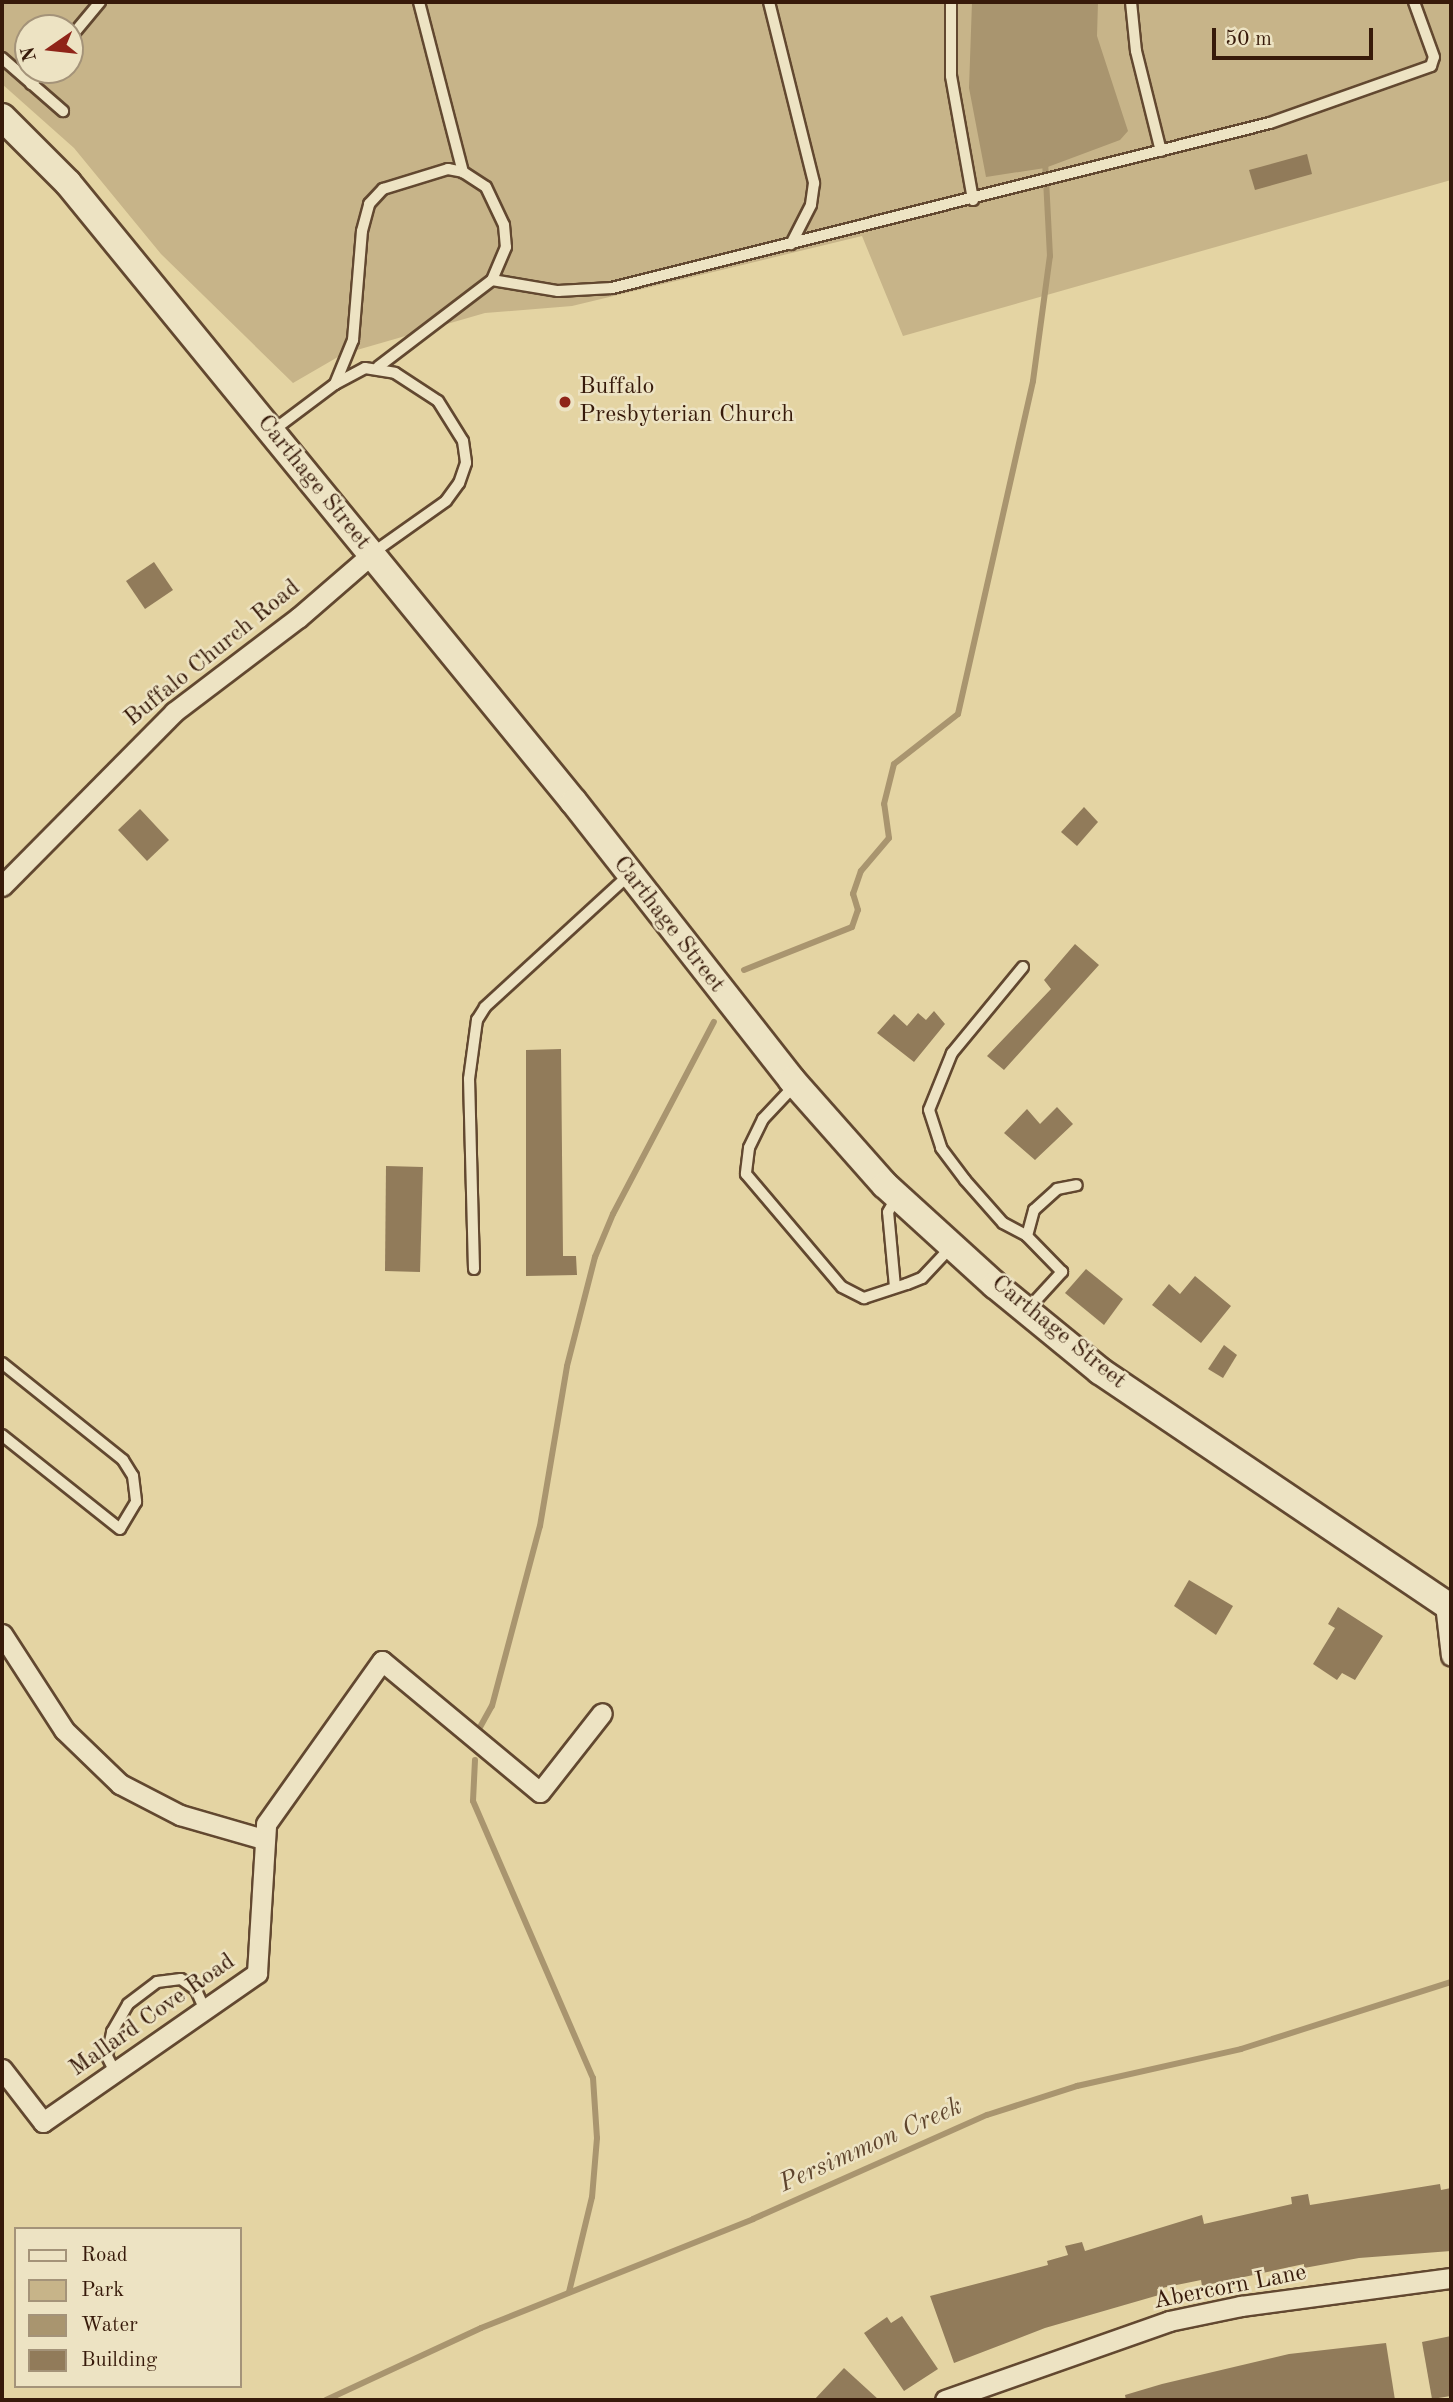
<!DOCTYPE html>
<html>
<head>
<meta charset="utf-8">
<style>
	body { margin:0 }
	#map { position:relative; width:1453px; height:2402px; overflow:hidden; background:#e4d4a3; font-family:"Old Standard TT",serif }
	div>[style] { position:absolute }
	.green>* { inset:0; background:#c7b489 }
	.water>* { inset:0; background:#a9956f }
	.stream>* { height:6px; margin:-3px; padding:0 3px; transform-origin:3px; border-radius:3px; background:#a9956f }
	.building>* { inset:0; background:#917b5a }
	.roads { filter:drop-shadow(2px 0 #624830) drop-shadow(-2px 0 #624830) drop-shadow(0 2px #624830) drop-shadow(0 -2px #624830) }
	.lane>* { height:10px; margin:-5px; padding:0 5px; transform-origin:5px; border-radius:5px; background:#ede3c3 }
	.street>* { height:19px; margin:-9.5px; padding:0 9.5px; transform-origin:9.5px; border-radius:9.5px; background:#ede3c3 }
	.secondary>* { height:26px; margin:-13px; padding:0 13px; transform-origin:13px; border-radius:13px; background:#ede3c3 }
	.dots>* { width:19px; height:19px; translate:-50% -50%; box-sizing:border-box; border:4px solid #ede3c3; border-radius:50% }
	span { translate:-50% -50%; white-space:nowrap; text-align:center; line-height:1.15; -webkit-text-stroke:5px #ede3c3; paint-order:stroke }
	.poi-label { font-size:24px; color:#371a0a }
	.left { translate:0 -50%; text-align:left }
	.street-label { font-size:24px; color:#371a0a }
	.water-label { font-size:26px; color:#5f452d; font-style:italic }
	.frame { position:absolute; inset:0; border:4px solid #371a0a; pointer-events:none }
	.legend { position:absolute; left:14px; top:2227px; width:228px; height:161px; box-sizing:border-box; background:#ede3c3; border:2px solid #a49379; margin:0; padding:9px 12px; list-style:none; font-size:21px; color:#371a0a }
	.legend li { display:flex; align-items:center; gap:14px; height:35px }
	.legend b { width:35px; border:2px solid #a49379 }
	.north { position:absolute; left:14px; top:14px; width:70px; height:70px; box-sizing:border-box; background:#ede3c3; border:2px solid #a49379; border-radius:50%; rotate:256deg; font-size:19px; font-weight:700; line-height:28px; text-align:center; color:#371a0a }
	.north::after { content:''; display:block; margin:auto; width:24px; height:32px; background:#8f2418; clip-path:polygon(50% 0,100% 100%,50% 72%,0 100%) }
	.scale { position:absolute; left:1212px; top:28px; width:161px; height:32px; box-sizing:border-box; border:4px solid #371a0a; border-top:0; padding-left:9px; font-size:21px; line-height:24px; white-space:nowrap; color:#371a0a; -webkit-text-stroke:5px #ede3c3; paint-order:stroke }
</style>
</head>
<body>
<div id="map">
	<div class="green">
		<div style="clip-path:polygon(evenodd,2px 2px,1451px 2px,1451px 180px,903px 336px,862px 236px,572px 306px,485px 313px,343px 354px,293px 383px,161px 254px,74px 148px,2px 84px,2px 2px,28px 28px,70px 28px,70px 70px,28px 70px,28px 28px)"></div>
	</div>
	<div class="water">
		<div style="clip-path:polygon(972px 2px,1098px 2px,1097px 36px,1128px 131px,1120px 140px,1045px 168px,986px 177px,969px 88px)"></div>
	</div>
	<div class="stream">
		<div style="left:744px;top:970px;width:116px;rotate:-21.7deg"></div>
		<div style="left:852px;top:927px;width:18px;rotate:-71deg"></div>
		<div style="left:858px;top:910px;width:17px;rotate:-107deg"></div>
		<div style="left:853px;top:894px;width:24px;rotate:-71deg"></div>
		<div style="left:861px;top:871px;width:43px;rotate:-49.7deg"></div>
		<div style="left:889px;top:838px;width:34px;rotate:-98deg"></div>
		<div style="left:884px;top:804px;width:41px;rotate:-76deg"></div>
		<div style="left:894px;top:764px;width:81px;rotate:-38deg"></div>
		<div style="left:958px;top:714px;width:341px;rotate:-77.3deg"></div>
		<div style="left:1033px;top:381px;width:126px;rotate:-82.3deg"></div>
		<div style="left:1050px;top:256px;width:94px;rotate:-93deg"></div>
		<div style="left:479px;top:1729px;width:26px;rotate:-61deg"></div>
		<div style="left:492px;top:1706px;width:186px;rotate:-75.1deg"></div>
		<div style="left:540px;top:1526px;width:162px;rotate:-80.4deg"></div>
		<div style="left:567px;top:1366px;width:113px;rotate:-75.6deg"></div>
		<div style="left:595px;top:1257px;width:47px;rotate:-67.3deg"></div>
		<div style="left:613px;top:1214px;width:217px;rotate:-62.3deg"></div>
		<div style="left:475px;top:1760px;width:41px;rotate:92.8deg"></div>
		<div style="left:473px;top:1801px;width:302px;rotate:66.6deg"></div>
		<div style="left:593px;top:2078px;width:60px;rotate:86.2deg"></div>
		<div style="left:597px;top:2138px;width:59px;rotate:94.8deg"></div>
		<div style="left:592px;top:2197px;width:98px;rotate:103.6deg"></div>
		<div style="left:326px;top:2400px;width:171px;rotate:-24.9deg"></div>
		<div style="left:481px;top:2328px;width:293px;rotate:-21.8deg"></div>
		<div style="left:753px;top:2219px;width:256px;rotate:-24deg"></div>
		<div style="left:987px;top:2115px;width:95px;rotate:-17.9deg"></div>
		<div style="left:1077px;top:2086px;width:168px;rotate:-12.7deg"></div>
		<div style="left:1241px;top:2049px;width:220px;rotate:-17.7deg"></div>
	</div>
	<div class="building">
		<div style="clip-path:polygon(1307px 154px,1312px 174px,1255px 190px,1249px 170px)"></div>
		<div style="clip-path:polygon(154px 562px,173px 590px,145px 609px,126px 581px)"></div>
		<div style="clip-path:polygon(1084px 807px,1098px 822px,1077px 846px,1061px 832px)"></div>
		<div style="clip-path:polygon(140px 809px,169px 840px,147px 861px,118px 830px)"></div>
		<div style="clip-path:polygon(1075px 944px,1099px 965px,1004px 1070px,987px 1056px,1051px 989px,1044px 980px)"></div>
		<div style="clip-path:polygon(934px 1011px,945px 1024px,914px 1062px,877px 1033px,894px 1014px,907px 1026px,918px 1013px,926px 1020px)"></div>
		<div style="clip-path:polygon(561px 1049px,563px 1256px,576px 1256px,577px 1275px,526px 1276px,526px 1050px)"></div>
		<div style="clip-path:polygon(1057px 1107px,1073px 1124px,1035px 1160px,1004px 1133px,1027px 1109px,1040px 1124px)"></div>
		<div style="clip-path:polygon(386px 1166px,423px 1167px,420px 1272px,385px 1271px)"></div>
		<div style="clip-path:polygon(1086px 1269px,1123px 1299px,1104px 1325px,1065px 1293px)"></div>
		<div style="clip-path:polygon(1195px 1276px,1231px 1306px,1201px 1343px,1152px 1305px,1169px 1284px,1180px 1294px)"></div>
		<div style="clip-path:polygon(1224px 1345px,1237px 1355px,1223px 1378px,1208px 1369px)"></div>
		<div style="clip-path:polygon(1189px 1580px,1233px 1606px,1216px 1635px,1174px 1606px)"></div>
		<div style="clip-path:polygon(1338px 1607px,1383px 1636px,1355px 1680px,1342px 1673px,1337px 1680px,1313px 1664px,1335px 1628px,1328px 1624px)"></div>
		<div style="clip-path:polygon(1440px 2184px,1441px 2190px,1451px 2188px,1451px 2251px,1359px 2258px,1304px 2268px,1304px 2264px,1202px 2286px,1201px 2280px,1157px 2289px,1159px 2295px,1045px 2328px,954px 2363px,930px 2296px,1048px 2265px,1047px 2261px,1068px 2255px,1065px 2246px,1082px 2242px,1085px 2251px,1202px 2215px,1204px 2224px,1292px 2204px,1291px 2197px,1308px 2194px,1310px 2205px)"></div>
		<div style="clip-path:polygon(902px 2316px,938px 2369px,904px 2391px,864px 2333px,887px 2317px,891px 2323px)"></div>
		<div style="clip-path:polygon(1451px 2336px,1451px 2396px,1432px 2399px,1422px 2342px)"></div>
		<div style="clip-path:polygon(1386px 2343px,1395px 2400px,1126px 2400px,1125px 2395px,1162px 2384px,1289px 2354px)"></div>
		<div style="clip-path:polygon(844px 2368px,879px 2400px,814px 2400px)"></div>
	</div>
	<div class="roads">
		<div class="lane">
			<div style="left:419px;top:2px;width:176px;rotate:75.5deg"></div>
			<div style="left:769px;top:2px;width:187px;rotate:76deg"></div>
			<div style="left:814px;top:183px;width:22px;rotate:98deg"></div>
			<div style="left:811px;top:205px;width:44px;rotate:117.1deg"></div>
			<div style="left:951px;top:2px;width:74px;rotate:90deg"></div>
			<div style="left:951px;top:76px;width:126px;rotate:79.9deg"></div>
			<div style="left:1131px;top:2px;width:49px;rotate:84.2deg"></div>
			<div style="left:1136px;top:51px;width:103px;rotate:76deg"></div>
			<div style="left:70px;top:38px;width:47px;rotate:-50.2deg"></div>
			<div style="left:2px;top:58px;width:81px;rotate:41deg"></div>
			<div style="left:31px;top:84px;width:18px;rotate:-49deg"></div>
			<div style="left:492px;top:280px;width:67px;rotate:9.5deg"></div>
			<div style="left:558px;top:291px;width:54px;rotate:-3.2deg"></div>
			<div style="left:612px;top:288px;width:678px;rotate:-14.08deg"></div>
			<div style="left:1270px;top:123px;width:171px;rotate:-19.5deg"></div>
			<div style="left:1431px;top:66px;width:9px;rotate:-72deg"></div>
			<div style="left:1434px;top:57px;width:59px;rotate:-110deg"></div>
			<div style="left:335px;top:384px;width:48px;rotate:-67.8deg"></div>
			<div style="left:353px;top:340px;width:109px;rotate:-85.3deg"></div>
			<div style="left:362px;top:231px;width:28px;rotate:-75deg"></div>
			<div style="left:369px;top:204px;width:21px;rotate:-47deg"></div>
			<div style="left:383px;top:189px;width:68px;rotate:-17.1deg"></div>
			<div style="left:448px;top:169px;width:15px;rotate:11deg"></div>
			<div style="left:463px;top:172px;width:27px;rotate:33deg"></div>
			<div style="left:486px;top:187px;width:42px;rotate:64.7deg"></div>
			<div style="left:504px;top:225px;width:22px;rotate:85deg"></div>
			<div style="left:506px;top:247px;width:36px;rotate:113deg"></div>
			<div style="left:492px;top:280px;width:143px;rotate:142.7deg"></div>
			<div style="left:271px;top:432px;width:80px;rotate:-36.9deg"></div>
			<div style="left:335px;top:384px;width:34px;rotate:-28deg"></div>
			<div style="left:365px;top:368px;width:30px;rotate:9deg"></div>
			<div style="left:395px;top:373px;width:51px;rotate:33.1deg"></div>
			<div style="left:438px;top:401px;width:47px;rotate:58deg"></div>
			<div style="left:463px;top:441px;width:22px;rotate:82deg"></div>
			<div style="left:466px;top:463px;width:21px;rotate:109deg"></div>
			<div style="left:459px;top:483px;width:22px;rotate:126deg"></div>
			<div style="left:446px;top:501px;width:88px;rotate:144.7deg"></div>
			<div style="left:1023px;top:967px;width:112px;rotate:129.5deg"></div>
			<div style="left:952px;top:1053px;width:61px;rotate:112deg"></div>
			<div style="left:929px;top:1110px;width:40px;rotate:72deg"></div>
			<div style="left:941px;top:1148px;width:40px;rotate:53deg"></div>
			<div style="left:965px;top:1180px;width:57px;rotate:48.5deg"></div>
			<div style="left:1003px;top:1223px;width:27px;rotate:28deg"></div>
			<div style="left:795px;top:1085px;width:47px;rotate:133.3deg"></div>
			<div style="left:763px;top:1119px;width:32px;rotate:116deg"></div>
			<div style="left:749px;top:1148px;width:26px;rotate:97deg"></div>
			<div style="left:746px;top:1174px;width:148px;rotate:49.7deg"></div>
			<div style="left:842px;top:1287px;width:25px;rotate:27deg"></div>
			<div style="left:864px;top:1298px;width:45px;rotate:-18deg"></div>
			<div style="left:907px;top:1284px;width:16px;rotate:-22deg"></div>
			<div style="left:922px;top:1278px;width:44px;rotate:-46.8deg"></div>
			<div style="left:474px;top:1269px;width:190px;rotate:-91.5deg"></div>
			<div style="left:469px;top:1079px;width:60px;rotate:-82.3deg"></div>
			<div style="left:477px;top:1020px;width:15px;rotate:-58deg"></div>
			<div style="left:485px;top:1007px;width:194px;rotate:-42.5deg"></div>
			<div style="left:895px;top:1287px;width:75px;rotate:-95.3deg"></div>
			<div style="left:888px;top:1212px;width:17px;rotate:-59deg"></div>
			<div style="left:1027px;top:1310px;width:52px;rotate:-47.4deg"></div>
			<div style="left:1062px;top:1272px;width:50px;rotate:-134.2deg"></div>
			<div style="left:1027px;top:1236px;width:27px;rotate:-75deg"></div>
			<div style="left:1034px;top:1210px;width:31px;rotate:-42deg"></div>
			<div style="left:1057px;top:1189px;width:20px;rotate:-11deg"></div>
			<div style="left:2px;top:1363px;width:155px;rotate:38.7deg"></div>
			<div style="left:123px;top:1460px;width:19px;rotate:58deg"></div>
			<div style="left:133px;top:1476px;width:26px;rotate:83deg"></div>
			<div style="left:136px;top:1502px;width:31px;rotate:121deg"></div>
			<div style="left:120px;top:1529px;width:151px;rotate:-141.5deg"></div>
			<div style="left:115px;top:2072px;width:18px;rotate:-117deg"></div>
			<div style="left:107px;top:2056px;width:25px;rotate:-78deg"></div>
			<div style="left:112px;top:2032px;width:32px;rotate:-60deg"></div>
			<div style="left:128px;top:2004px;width:36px;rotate:-37deg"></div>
			<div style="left:157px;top:1982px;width:24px;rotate:-7deg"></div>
			<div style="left:181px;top:1979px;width:19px;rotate:36deg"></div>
			<div style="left:196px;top:1990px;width:22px;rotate:66deg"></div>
		</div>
		<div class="street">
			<div style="left:2px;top:886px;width:245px;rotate:-45.3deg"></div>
			<div style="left:174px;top:712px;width:156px;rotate:-37.2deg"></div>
			<div style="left:298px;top:618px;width:98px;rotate:-40.9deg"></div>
			<div style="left:1445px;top:1604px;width:52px;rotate:83.4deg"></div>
			<div style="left:2px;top:1634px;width:114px;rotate:57.1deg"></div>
			<div style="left:64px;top:1730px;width:78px;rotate:44deg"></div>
			<div style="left:120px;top:1784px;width:68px;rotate:27.3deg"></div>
			<div style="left:180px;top:1815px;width:86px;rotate:16.1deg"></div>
			<div style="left:2px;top:2069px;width:67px;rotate:52.3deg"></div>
			<div style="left:43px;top:2122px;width:261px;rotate:-34.8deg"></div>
			<div style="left:257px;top:1973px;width:149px;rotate:-86.5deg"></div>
			<div style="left:266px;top:1824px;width:200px;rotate:-54.6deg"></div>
			<div style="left:382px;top:1661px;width:205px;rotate:39.7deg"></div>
			<div style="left:540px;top:1792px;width:100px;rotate:-51.9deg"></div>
			<div style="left:945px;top:2400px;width:238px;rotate:-19.4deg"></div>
			<div style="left:1169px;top:2321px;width:74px;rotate:-11.8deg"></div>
			<div style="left:1241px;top:2306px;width:212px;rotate:-7.6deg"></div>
		</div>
		<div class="secondary">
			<div style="left:2px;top:117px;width:93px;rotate:45deg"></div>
			<div style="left:68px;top:183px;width:799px;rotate:50.74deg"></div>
			<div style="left:574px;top:802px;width:353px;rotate:51.9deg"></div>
			<div style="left:792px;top:1080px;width:140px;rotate:48.5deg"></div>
			<div style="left:885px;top:1185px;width:149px;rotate:42.3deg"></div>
			<div style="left:995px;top:1285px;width:136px;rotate:39.3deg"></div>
			<div style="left:1100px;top:1371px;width:424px;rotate:34deg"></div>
		</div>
	</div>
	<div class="dots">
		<div style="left:565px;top:402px;background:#8f2418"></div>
	</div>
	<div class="poi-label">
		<span class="left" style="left:579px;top:402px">Buffalo<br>Presbyterian Church</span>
	</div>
	<div class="street-label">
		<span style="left:313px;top:483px;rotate:51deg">Carthage Street</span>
		<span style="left:213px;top:654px;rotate:-39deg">Buffalo Church Road</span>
		<span style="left:668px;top:925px;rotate:52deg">Carthage Street</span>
		<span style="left:1058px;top:1333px;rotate:39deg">Carthage Street</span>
		<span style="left:153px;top:2016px;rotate:-35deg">Mallard Cove Road</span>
		<span style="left:1230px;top:2288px;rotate:-11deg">Abercorn Lane</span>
	</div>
	<div class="water-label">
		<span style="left:871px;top:2146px;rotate:-24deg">Persimmon Creek</span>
	</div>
	<div class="frame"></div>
	<ul class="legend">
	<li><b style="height:9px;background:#ede3c3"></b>Road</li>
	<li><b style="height:19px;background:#c7b489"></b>Park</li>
	<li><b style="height:19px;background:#a9956f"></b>Water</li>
	<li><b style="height:19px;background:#917b5a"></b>Building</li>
	</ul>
	<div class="north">N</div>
	<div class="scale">50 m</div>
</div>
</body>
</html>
